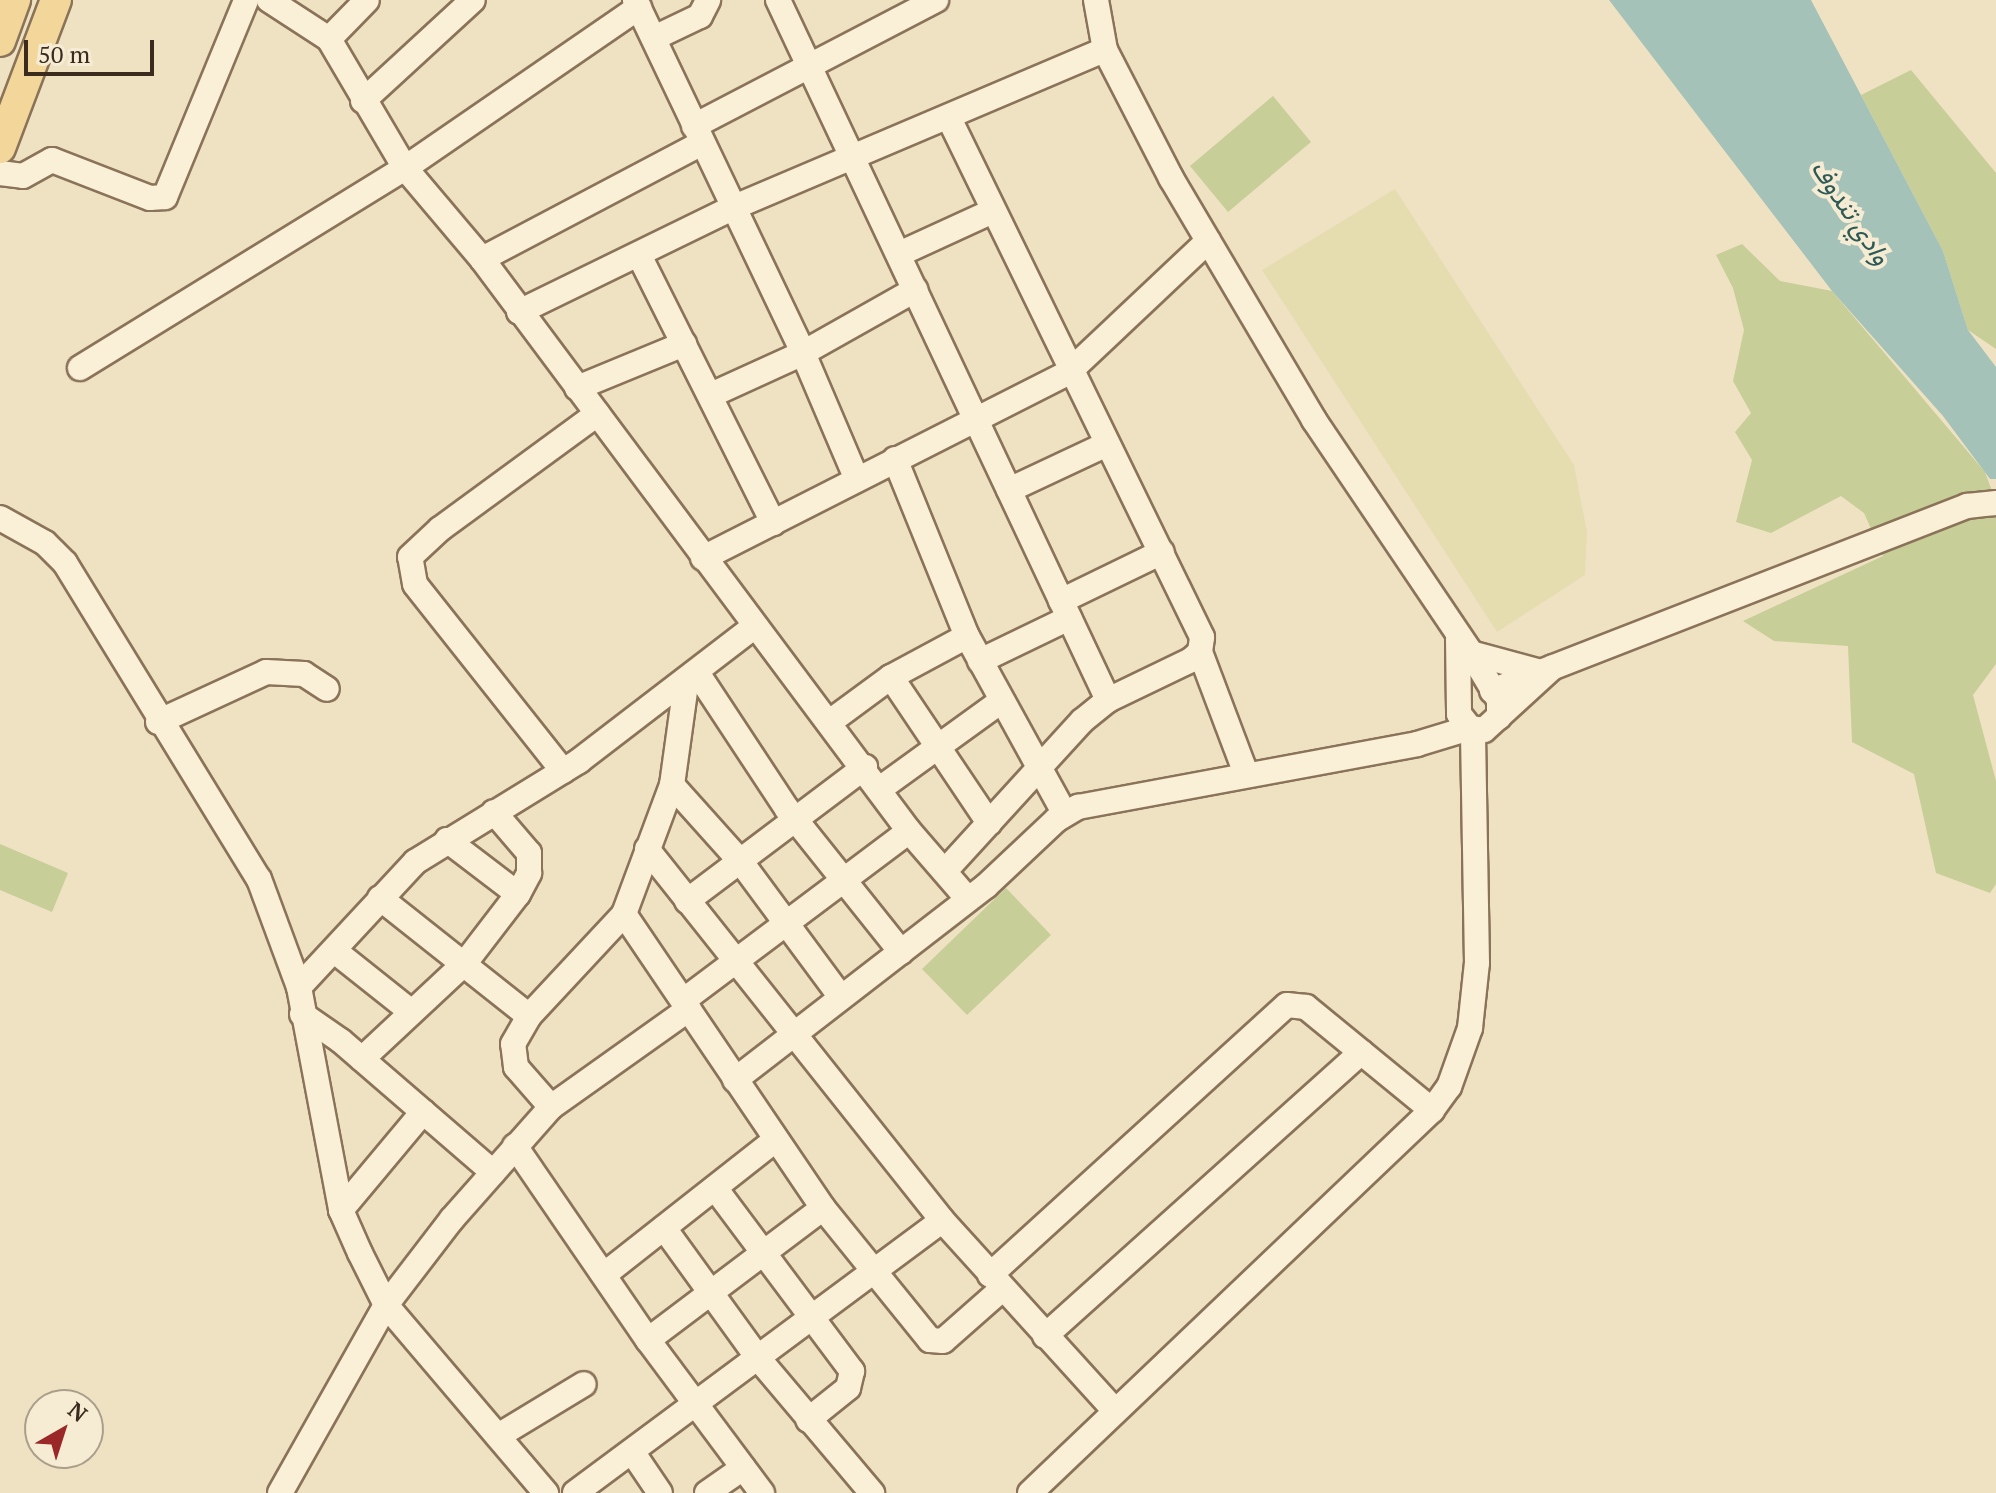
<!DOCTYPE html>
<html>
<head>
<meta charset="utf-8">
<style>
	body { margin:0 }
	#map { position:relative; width:1996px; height:1493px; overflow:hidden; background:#efe2c3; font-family:"PT Serif",Vazirmatn,serif }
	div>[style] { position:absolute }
	.farmland>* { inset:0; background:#e5dcb0 }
	.green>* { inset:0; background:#c7ce97 }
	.water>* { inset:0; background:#a5c2b9 }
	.roads { filter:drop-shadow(2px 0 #8a7359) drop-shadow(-2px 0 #8a7359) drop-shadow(0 2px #8a7359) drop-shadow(0 -2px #8a7359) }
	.minor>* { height:24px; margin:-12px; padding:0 12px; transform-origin:12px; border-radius:12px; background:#faefd7 }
	.major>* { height:30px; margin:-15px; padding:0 15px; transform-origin:15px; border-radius:15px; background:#f3d79a }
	span { translate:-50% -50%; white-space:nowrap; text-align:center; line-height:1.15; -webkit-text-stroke:8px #f6ecd3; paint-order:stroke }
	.water-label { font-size:26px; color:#2d5a57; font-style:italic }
	.north { position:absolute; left:24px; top:1389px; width:80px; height:80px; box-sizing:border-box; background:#f6ecd3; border:2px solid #ab9f8b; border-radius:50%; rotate:39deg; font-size:22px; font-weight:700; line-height:32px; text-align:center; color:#3a2b1e }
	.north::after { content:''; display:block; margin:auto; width:28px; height:36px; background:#9b2829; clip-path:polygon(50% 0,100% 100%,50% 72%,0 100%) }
	.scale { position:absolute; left:24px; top:40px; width:130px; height:36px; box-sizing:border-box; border:4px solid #3a2b1e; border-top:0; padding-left:10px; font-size:24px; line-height:28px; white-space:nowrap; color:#3a2b1e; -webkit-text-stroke:6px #f6ecd3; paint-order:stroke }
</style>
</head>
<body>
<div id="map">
	<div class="farmland">
		<div style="clip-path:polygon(1395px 189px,1574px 465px,1587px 532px,1585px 575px,1497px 632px,1262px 270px)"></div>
	</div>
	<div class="green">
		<div style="clip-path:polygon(1911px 70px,1996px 173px,1996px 349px,1968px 330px,1943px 251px,1861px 95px)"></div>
		<div style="clip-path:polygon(1273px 96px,1311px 142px,1228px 212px,1190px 166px)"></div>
		<div style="clip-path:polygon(1742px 244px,1780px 281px,1832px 291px,1985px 472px,1996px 502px,1996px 664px,1973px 695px,1996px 781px,1996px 884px,1990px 893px,1936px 873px,1914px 774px,1852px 742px,1848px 646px,1774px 641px,1743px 621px,1883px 556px,1864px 513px,1841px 496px,1771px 533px,1736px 522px,1752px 460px,1735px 432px,1751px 413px,1733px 381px,1744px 330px,1733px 288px,1716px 255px)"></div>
		<div style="clip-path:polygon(0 844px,68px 873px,52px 912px,0 890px)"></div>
		<div style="clip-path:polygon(1006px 888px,1051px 935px,967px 1015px,922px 969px)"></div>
	</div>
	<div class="water">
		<div style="clip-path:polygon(1609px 0,1811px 0,1943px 251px,1968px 330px,1996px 367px,1996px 479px,1990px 479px,1943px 416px,1832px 291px)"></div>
	</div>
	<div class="roads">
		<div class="minor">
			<div style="left:269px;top:0;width:72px;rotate:33deg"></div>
			<div style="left:329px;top:39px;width:150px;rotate:59.5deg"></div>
			<div style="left:405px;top:168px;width:119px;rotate:49.8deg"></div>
			<div style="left:482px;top:259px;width:714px;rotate:53.26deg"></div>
			<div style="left:909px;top:831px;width:90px;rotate:49.1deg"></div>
			<div style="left:635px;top:0;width:391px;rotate:64.5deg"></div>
			<div style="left:803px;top:353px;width:135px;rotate:66.9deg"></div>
			<div style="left:778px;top:0;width:774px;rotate:64.76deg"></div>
			<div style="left:1096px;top:0;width:51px;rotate:79.8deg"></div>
			<div style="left:1105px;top:50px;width:144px;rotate:62.7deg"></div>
			<div style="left:1171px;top:178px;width:281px;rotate:59.4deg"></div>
			<div style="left:1314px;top:420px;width:281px;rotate:56deg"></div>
			<div style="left:1471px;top:653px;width:55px;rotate:59.2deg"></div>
			<div style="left:1499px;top:700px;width:17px;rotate:90deg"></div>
			<div style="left:654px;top:38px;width:51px;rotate:-25.6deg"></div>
			<div style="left:700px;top:16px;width:18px;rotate:-63deg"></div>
			<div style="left:329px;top:39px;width:54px;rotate:-45.7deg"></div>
			<div style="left:363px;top:101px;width:149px;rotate:-42.6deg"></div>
			<div style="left:694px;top:126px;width:273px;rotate:-27.5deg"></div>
			<div style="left:0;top:173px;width:23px;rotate:7deg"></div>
			<div style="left:23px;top:176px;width:33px;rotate:-29deg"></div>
			<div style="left:52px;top:160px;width:105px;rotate:21.2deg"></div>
			<div style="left:150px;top:198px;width:15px;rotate:-4deg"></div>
			<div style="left:165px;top:197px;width:213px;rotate:-67.6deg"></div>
			<div style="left:899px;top:254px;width:103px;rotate:-24.6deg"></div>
			<div style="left:639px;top:255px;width:300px;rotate:63.4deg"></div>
			<div style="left:482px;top:259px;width:249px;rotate:-27.8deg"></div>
			<div style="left:519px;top:312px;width:237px;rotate:-26deg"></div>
			<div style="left:732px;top:208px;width:405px;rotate:-23deg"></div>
			<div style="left:80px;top:368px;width:382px;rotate:-31.6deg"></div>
			<div style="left:405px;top:168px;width:284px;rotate:-34.5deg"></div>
			<div style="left:577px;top:388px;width:116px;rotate:-22.4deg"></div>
			<div style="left:711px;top:395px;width:101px;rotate:-24.5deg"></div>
			<div style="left:803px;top:353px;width:129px;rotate:-29.4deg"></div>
			<div style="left:895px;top:459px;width:191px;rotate:67.9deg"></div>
			<div style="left:967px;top:636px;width:203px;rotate:61.2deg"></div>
			<div style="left:1009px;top:490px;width:108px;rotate:-25.1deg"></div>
			<div style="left:0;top:518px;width:51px;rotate:29.1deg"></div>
			<div style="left:45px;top:543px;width:28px;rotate:45deg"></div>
			<div style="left:65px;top:563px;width:371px;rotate:58.5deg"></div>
			<div style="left:259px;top:879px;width:115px;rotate:69.7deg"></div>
			<div style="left:299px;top:987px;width:227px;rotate:79.3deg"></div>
			<div style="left:341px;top:1210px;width:47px;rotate:66.2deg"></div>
			<div style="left:360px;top:1253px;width:58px;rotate:63.4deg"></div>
			<div style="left:386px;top:1305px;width:247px;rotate:49.6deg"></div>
			<div style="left:703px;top:558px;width:411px;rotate:-26.9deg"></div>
			<div style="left:1069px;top:372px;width:191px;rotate:-43.3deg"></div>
			<div style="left:1061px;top:601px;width:112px;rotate:-25.9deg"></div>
			<div style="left:1458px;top:639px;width:75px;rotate:89.2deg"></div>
			<div style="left:1459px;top:714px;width:18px;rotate:52deg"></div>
			<div style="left:1200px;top:652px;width:130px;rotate:69.3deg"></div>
			<div style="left:1471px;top:653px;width:68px;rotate:15.3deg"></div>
			<div style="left:980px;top:661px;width:99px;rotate:-25.8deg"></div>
			<div style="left:698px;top:674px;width:162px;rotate:56.6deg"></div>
			<div style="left:787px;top:809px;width:183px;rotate:51.4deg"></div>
			<div style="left:891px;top:677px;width:176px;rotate:56.1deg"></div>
			<div style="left:1492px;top:691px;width:510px;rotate:-21.28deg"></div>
			<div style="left:1967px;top:506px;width:29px;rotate:-6deg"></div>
			<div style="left:831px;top:721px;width:74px;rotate:-36.3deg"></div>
			<div style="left:891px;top:677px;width:86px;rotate:-28.3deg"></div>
			<div style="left:158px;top:722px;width:119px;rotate:-24.8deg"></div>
			<div style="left:266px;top:672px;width:38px;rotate:3deg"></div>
			<div style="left:304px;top:674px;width:27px;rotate:33deg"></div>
			<div style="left:563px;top:771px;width:238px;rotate:-128.4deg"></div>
			<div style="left:415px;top:584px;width:27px;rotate:-100deg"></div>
			<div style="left:410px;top:557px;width:41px;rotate:-43deg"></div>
			<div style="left:440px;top:529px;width:195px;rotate:-36.2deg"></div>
			<div style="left:672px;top:785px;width:103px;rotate:48.1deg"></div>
			<div style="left:741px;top:862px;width:168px;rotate:53.5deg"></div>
			<div style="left:881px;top:788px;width:148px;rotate:-35.9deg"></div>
			<div style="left:447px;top:840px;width:89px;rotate:37.3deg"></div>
			<div style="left:647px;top:849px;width:474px;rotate:51.5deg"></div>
			<div style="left:942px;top:1220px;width:258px;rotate:47.8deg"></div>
			<div style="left:945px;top:871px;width:203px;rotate:-47.6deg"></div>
			<div style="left:1082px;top:721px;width:33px;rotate:-39deg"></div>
			<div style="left:1108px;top:700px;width:92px;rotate:-25.7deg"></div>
			<div style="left:1191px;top:660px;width:12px;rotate:-42deg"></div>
			<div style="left:1200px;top:652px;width:15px;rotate:-82deg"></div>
			<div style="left:1202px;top:637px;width:575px;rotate:-115.99deg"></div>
			<div style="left:380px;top:898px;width:190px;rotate:38.4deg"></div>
			<div style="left:687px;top:901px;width:223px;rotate:-37deg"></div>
			<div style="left:624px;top:914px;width:355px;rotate:55.9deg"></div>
			<div style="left:823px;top:1208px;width:170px;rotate:51deg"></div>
			<div style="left:930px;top:1340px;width:13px;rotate:4deg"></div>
			<div style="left:943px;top:1341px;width:79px;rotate:-41.4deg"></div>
			<div style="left:336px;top:952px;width:93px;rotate:38.5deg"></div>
			<div style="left:299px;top:987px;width:171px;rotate:-47.1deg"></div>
			<div style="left:415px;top:862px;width:193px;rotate:-31.6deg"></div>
			<div style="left:579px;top:761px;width:222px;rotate:-37.5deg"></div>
			<div style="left:684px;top:1000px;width:281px;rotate:-36.9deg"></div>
			<div style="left:302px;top:1014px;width:47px;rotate:34.7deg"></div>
			<div style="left:341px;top:1041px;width:201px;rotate:40.8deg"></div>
			<div style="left:362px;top:1059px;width:141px;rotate:-43deg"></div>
			<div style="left:465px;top:963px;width:87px;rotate:-52.5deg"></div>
			<div style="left:518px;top:894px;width:24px;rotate:-62deg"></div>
			<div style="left:529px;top:873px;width:20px;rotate:-90deg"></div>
			<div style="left:529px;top:853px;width:54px;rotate:-130.5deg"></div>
			<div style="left:735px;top:1080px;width:317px;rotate:-37.7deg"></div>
			<div style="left:986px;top:886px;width:96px;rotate:-43.3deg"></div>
			<div style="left:1056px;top:820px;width:26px;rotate:-31deg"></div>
			<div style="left:1078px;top:807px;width:345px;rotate:-10.5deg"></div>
			<div style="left:1417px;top:744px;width:55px;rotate:-16.8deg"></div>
			<div style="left:1470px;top:728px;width:14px;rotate:8deg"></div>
			<div style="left:1484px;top:730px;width:93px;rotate:-42.4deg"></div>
			<div style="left:551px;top:1107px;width:53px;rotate:-131.2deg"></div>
			<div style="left:516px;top:1067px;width:23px;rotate:-97deg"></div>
			<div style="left:513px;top:1044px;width:32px;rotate:-60deg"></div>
			<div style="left:529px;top:1016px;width:139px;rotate:-47deg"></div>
			<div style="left:624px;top:914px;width:138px;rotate:-69.6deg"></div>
			<div style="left:672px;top:785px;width:102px;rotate:-82.1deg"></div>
			<div style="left:515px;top:1146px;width:235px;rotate:55.6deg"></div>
			<div style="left:648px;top:1340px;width:191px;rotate:53.3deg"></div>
			<div style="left:715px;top:1188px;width:229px;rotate:53.2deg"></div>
			<div style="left:852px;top:1371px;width:17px;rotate:103deg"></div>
			<div style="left:848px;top:1388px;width:51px;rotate:141.3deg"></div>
			<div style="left:341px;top:1210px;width:128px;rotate:-50.1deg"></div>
			<div style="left:664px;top:1228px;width:160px;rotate:54.1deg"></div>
			<div style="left:758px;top:1358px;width:177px;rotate:49.8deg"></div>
			<div style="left:605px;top:1274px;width:216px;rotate:-38.2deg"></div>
			<div style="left:990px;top:1275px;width:401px;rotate:-42.3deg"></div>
			<div style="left:1287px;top:1005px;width:19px;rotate:6deg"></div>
			<div style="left:1306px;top:1007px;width:163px;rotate:39.3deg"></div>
			<div style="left:1045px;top:1336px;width:425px;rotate:-41.9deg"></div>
			<div style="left:648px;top:1340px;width:219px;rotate:-37deg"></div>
			<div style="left:498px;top:1436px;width:100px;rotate:-31.2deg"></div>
			<div style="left:633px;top:1453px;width:48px;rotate:56deg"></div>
			<div style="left:280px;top:1493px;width:216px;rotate:-60.6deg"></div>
			<div style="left:386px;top:1305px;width:108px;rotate:-52.5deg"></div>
			<div style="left:452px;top:1219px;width:149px;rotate:-48.5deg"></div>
			<div style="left:551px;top:1107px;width:169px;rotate:-35.4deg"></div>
			<div style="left:575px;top:1493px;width:457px;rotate:-36.6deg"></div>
			<div style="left:707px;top:1493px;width:44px;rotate:-34.8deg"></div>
			<div style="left:1030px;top:1493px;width:555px;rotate:-43.61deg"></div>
			<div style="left:1432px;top:1110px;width:29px;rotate:-54deg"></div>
			<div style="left:1449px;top:1087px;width:63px;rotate:-70.4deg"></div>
			<div style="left:1470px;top:1028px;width:65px;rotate:-83.9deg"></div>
			<div style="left:1477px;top:963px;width:234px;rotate:-91deg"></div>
		</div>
		<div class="major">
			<div style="left:0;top:41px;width:44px;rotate:-69.9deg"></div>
			<div style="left:0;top:148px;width:158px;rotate:-69.3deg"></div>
		</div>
	</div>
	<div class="water-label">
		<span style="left:1851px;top:212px;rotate:56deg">وادي تندوف</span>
	</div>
	<div class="north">N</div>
	<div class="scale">50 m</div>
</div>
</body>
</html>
